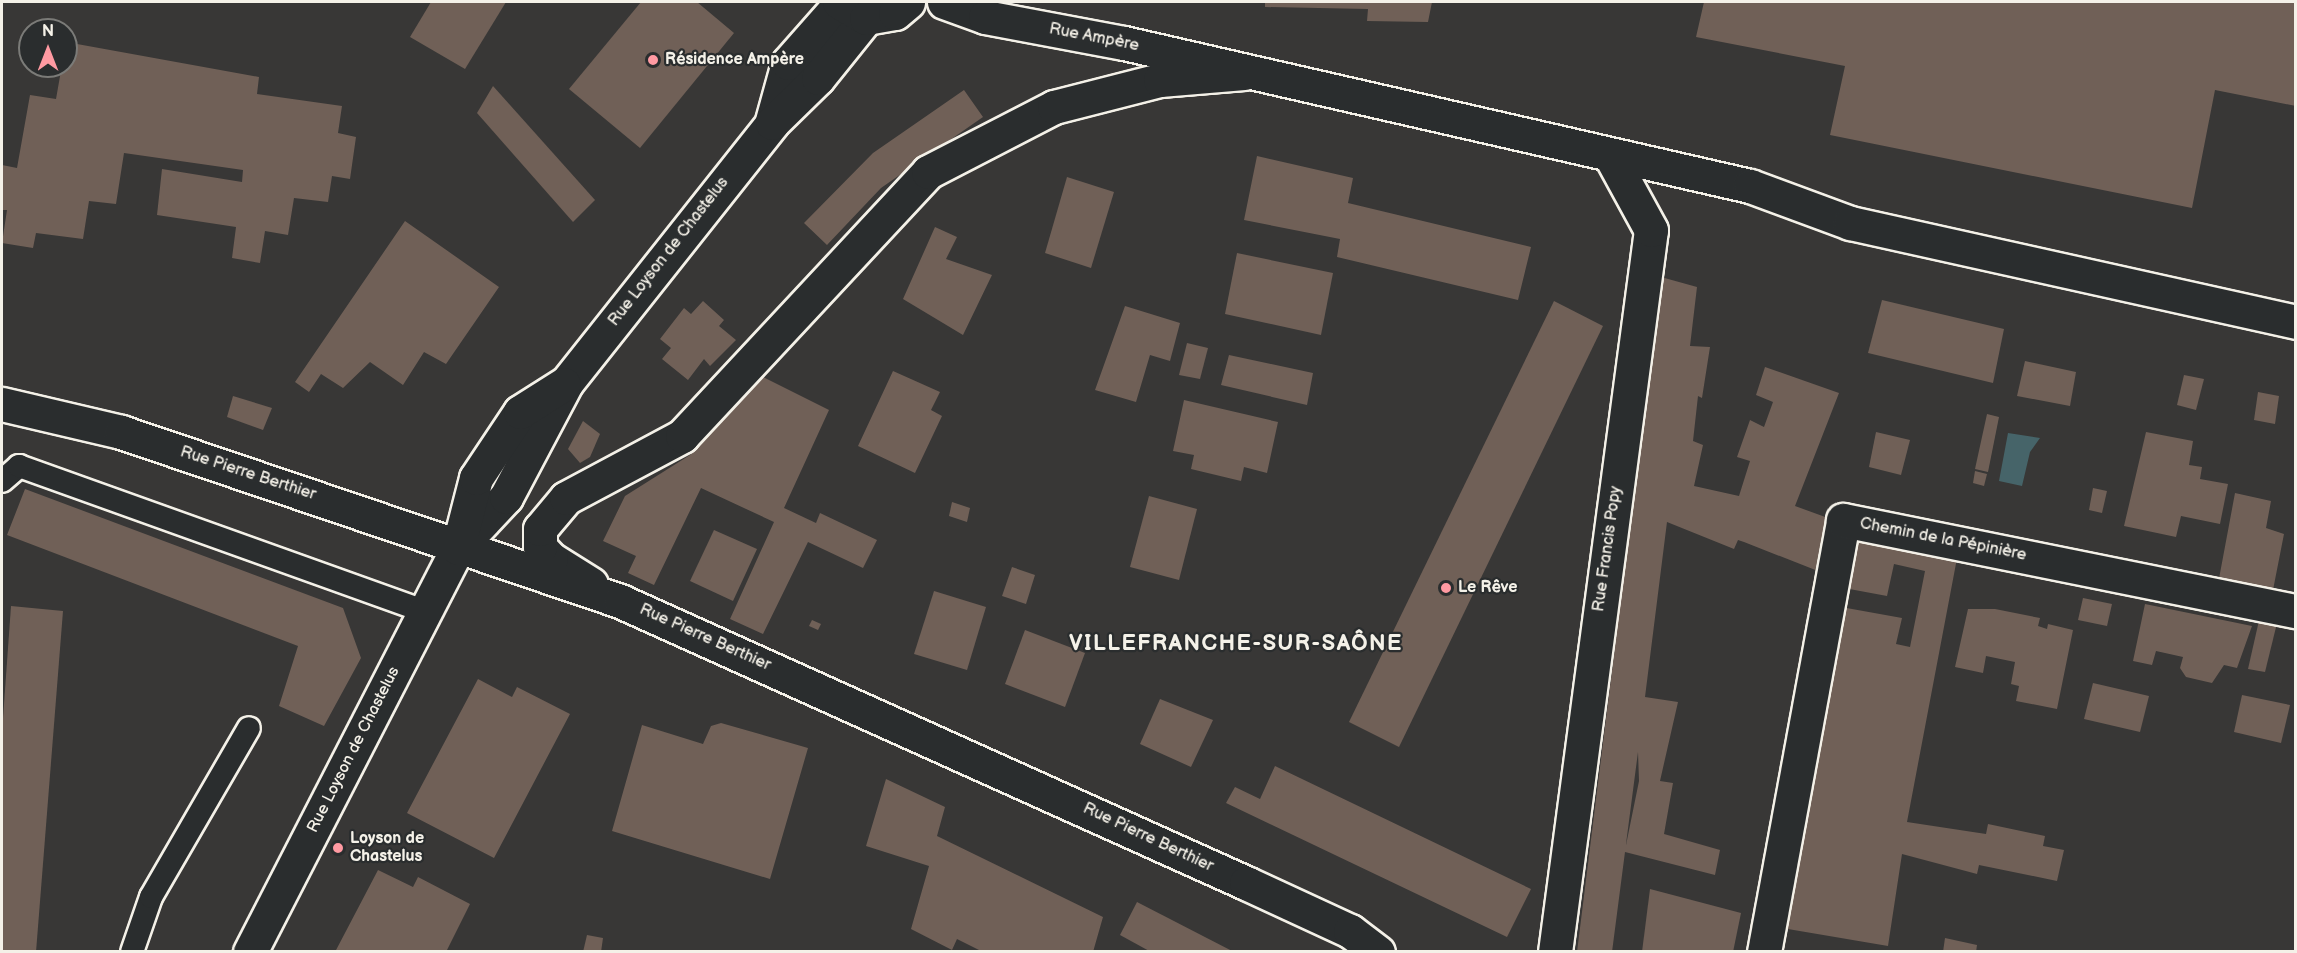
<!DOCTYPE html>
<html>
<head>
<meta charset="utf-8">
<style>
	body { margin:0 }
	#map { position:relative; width:2297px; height:953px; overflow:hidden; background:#383736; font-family:"Balsamiq Sans",sans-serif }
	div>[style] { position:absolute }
	.water>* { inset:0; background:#466469 }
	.building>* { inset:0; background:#706057 }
	.roads { filter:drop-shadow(2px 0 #f4f1e8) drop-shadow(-2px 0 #f4f1e8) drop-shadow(0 2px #f4f1e8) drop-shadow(0 -2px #f4f1e8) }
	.service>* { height:22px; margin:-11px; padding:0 11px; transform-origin:11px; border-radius:11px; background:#2a2d2e }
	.minor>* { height:33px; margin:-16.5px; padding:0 16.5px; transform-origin:16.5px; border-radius:16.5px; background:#2a2d2e }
	.tertiary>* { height:33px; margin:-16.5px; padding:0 16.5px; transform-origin:16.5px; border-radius:16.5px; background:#2a2d2e }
	.dots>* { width:16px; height:16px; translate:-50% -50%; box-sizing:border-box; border:3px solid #2a2d2e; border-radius:50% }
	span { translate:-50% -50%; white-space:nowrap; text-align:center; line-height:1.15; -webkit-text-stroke:4.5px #2a2d2e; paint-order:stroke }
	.street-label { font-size:16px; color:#f4f1e8 }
	.poi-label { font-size:16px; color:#f4f1e8; font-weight:700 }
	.left { translate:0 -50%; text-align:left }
	.district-label { font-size:22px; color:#f4f1e8; font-weight:700; letter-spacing:1.5px }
	.frame { position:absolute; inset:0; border:3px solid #f4f1e8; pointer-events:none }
	.north { position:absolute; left:18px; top:18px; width:60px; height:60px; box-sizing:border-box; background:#2a2d2e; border:2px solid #7b7b78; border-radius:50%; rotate:0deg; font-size:16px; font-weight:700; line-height:24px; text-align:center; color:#f4f1e8 }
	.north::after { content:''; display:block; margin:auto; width:21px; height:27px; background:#ff9aa2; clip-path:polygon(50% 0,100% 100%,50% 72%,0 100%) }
</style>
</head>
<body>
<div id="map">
	<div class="water">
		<div style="clip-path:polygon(2008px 433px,2040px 438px,2030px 452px,2022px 486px,1999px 481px)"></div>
	</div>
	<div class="building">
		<div style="clip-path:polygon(431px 2px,506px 2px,465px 69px,410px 37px)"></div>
		<div style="clip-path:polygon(641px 2px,697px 2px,734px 33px,640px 148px,569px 89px)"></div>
		<div style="clip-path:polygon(1265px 2px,1432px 2px,1428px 22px,1367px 21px,1368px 9px,1265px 7px)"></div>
		<div style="clip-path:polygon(1704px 2px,2296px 2px,2296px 106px,2215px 90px,2192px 208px,1830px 135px,1845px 66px,1696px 37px)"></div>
		<div style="clip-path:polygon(66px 42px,259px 77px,257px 94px,342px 106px,338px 133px,356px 137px,350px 179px,332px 176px,328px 202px,294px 198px,288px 235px,265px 231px,260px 263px,232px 258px,236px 227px,157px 215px,162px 169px,242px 182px,243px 170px,124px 153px,116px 204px,89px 201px,83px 239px,36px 233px,33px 248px,2px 243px,7px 210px,2px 210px,2px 165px,17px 168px,30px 95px,56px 99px)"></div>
		<div style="clip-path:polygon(493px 86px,595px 200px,573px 222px,477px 113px)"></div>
		<div style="clip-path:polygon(964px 90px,983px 117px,881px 188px,827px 245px,804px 223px,873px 153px)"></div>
		<div style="clip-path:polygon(1257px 156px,1353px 178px,1348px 203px,1531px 247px,1518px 300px,1337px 257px,1340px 239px,1244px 220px)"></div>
		<div style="clip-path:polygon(1067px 177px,1114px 192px,1091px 268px,1045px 253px)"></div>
		<div style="clip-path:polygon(405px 221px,499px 287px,446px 364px,424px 352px,403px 385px,370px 362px,343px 388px,321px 374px,309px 392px,295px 382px)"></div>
		<div style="clip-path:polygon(935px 227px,957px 237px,946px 259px,992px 275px,963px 335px,903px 299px)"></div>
		<div style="clip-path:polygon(1237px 253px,1333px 273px,1321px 335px,1225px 314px)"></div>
		<div style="clip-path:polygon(evenodd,1661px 277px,1697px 287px,1690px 346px,1710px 347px,1702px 398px,1698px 396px,1693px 441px,1703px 445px,1694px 486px,1739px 496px,1750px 461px,1737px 457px,1750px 420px,1764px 427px,1773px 402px,1756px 395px,1765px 367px,1839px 393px,1795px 506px,1828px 518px,1823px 573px,1744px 542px,1738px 540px,1734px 549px,1667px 522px,1645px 697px,1678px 702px,1660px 781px,1673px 783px,1664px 834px,1720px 850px,1715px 875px,1625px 852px,1612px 952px,1577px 952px,1661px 277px,1638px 752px,1639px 781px,1626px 845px,1626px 844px,1638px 752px)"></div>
		<div style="clip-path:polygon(1882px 300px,2004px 329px,1993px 383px,1868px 353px)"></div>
		<div style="clip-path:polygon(703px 301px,724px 320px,719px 326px,736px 340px,710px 366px,704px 359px,688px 380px,662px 359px,671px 348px,660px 339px,684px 308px,691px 314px)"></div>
		<div style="clip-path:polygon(1554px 301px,1603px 326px,1399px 747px,1349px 722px)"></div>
		<div style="clip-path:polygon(1125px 306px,1180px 323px,1170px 361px,1150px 355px,1136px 402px,1095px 390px)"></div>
		<div style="clip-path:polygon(1187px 343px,1208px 348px,1200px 379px,1179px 375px)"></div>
		<div style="clip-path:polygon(1229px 355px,1313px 373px,1307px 405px,1221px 385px)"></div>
		<div style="clip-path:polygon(2025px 361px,2076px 372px,2070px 406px,2017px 396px)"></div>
		<div style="clip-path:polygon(893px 371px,940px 392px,931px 410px,942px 416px,915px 473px,858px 446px)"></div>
		<div style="clip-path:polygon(2184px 375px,2204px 379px,2196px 410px,2177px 405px)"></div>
		<div style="clip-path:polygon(763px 377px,829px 410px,784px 508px,816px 523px,820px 513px,877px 540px,863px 568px,808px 542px,763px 634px,730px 619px,774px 522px,701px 488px,654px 585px,628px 573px,636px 556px,603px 541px,625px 496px,690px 455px)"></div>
		<div style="clip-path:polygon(2258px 392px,2279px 396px,2275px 424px,2254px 420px)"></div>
		<div style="clip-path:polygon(233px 396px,272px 408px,263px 430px,227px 417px)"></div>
		<div style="clip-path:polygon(1184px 400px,1278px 422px,1267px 473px,1244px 467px,1241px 481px,1191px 469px,1194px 455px,1173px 451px)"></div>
		<div style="clip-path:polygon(1987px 414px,1999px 417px,1988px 472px,1975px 469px)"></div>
		<div style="clip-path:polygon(583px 421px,600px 434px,590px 457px,580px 463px,568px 449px)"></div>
		<div style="clip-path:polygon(1876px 432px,1910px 440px,1901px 475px,1869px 467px)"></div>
		<div style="clip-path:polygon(2146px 432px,2193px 441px,2189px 465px,2202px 467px,2200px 479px,2228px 484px,2220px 524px,2181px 516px,2176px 537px,2124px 526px)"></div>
		<div style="clip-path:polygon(1975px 471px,1987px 474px,1984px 486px,1973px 483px)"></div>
		<div style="clip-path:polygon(2093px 488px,2107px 491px,2102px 513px,2089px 510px)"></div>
		<div style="clip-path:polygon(25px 489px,343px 608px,361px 658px,324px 726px,279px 706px,298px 646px,7px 535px)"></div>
		<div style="clip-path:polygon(2235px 493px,2271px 501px,2266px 528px,2284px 534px,2273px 590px,2218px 584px)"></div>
		<div style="clip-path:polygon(1149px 496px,1197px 509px,1179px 580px,1130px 567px)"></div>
		<div style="clip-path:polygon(952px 502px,970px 508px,967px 522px,949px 516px)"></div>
		<div style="clip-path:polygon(714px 530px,757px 549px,733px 601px,690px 581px)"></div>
		<div style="clip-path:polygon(1848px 531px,1958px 553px,1907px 822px,1986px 834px,1988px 824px,2045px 836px,2043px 846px,2064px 850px,2057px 881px,1979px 865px,1977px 874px,1902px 854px,1888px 946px,1782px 928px,1841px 607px,1902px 618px,1896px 644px,1910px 647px,1925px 571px,1894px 564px,1887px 596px,1844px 588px)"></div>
		<div style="clip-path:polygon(1012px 567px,1035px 575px,1026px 604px,1002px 596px)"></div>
		<div style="clip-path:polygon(934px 591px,986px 607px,967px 670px,914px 654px)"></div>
		<div style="clip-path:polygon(2083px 598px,2112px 604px,2107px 626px,2078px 620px)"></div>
		<div style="clip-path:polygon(2145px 604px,2252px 626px,2237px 668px,2224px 665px,2212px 683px,2186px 677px,2180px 668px,2183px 657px,2156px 651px,2152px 665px,2133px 661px)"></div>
		<div style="clip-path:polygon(11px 606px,63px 611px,36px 952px,2px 952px,2px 732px)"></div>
		<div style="clip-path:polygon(1968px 609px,1995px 609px,2040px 618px,2038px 626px,2047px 629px,2048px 624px,2073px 630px,2057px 709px,2016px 701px,2019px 686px,2011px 684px,2015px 662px,1986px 656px,1983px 673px,1955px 667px)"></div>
		<div style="clip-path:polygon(2260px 616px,2278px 619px,2265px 672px,2248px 669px)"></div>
		<div style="clip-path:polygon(812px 620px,821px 624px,818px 630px,809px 626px)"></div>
		<div style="clip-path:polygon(1025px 630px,1085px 653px,1065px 707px,1005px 684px)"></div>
		<div style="clip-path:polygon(478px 679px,512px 697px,517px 687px,570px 714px,494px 858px,407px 813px)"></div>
		<div style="clip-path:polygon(2093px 683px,2149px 696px,2140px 732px,2084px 719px)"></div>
		<div style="clip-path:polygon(2242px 695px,2290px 705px,2281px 743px,2234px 732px)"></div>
		<div style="clip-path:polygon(1160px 699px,1213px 720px,1191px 767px,1140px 744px)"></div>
		<div style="clip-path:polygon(721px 723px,808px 748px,770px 879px,612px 831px,642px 725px,703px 744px,711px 726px)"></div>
		<div style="clip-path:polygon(1275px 766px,1531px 889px,1507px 937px,1226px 803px,1235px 787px,1260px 799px)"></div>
		<div style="clip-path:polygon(886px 779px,945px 807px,937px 836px,1103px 917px,1093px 952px,983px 952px,957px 939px,952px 950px,911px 929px,929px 866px,866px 846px)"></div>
		<div style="clip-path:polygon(378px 870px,413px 887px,418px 877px,470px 904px,446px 952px,335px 952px)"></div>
		<div style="clip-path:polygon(1650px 889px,1741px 913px,1733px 952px,1642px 952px)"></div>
		<div style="clip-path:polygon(1137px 902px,1234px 952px,1151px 952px,1120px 935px)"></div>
		<div style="clip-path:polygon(587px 935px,603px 938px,601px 952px,583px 952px)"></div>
		<div style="clip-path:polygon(1945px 938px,1977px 945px,1976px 952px,1943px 952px)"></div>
	</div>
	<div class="roads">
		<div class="service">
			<div style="left:2px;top:481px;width:23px;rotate:-41deg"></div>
			<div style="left:19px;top:466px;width:431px;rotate:19.7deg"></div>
			<div style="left:132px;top:952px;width:58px;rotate:-70.9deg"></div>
			<div style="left:151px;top:897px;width:195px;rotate:-59.9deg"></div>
		</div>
		<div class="minor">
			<div style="left:772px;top:121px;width:60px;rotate:-74.6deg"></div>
			<div style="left:788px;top:63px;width:79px;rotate:-48.6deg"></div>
			<div style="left:458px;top:548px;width:70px;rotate:-46.7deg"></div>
			<div style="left:506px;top:497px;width:130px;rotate:-62.1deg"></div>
			<div style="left:567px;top:382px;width:330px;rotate:-51.6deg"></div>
			<div style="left:772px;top:123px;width:64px;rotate:-44.4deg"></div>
			<div style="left:818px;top:78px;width:77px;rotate:-51.3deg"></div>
			<div style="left:591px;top:584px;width:47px;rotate:-148deg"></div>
			<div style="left:551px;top:559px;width:16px;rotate:-133deg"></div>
			<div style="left:540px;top:547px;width:18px;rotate:-90deg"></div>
			<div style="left:540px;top:529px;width:40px;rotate:-50deg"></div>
			<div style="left:566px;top:498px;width:132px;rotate:-28.1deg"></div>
			<div style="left:682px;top:436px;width:361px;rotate:-47deg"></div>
			<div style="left:928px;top:172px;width:142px;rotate:-27.3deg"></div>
			<div style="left:1054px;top:107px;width:109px;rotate:-14.3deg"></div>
			<div style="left:1160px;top:80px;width:84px;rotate:-4.8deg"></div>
			<div style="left:250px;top:952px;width:454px;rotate:-62.8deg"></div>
			<div style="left:458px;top:548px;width:72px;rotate:-75.6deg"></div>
			<div style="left:476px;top:478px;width:79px;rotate:-56.3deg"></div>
			<div style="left:520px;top:412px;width:52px;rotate:-32.5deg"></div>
			<div style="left:1555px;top:952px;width:728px;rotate:-82.43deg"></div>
			<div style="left:1651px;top:230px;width:83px;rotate:-118.7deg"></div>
			<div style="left:1764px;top:952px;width:439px;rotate:-79.6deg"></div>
			<div style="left:1843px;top:520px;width:462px;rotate:11.4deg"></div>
		</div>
		<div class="tertiary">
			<div style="left:839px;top:2px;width:31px;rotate:31deg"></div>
			<div style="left:866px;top:18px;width:29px;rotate:-10deg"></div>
			<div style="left:895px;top:13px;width:17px;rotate:-40deg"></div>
			<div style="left:944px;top:2px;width:44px;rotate:20.1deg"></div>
			<div style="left:985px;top:17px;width:141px;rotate:10.6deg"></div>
			<div style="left:1124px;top:43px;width:642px;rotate:12.87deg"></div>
			<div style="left:1750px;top:186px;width:107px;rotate:20.3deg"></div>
			<div style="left:1850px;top:223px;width:457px;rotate:12.5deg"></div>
			<div style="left:2px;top:404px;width:122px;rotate:13.2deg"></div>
			<div style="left:121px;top:432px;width:527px;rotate:18.71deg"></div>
			<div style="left:620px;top:601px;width:687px;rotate:24.25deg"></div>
			<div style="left:1246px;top:883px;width:115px;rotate:24.8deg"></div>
			<div style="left:1350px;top:931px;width:35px;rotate:37deg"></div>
		</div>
	</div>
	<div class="dots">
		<div style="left:653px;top:60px;background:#ff9aa2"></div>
		<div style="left:1446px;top:588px;background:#ff9aa2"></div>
		<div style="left:338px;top:848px;background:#ff9aa2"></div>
	</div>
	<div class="street-label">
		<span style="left:1094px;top:38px;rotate:11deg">Rue Ampère</span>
		<span style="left:669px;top:252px;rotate:-52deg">Rue Loyson de Chastelus</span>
		<span style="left:248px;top:474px;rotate:18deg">Rue Pierre Berthier</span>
		<span style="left:1943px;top:540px;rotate:11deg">Chemin de la Pépinière</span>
		<span style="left:1608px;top:549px;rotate:-82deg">Rue Francis Popy</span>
		<span style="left:705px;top:638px;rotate:24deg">Rue Pierre Berthier</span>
		<span style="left:354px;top:750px;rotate:-63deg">Rue Loyson de Chastelus</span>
		<span style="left:1148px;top:838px;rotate:25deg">Rue Pierre Berthier</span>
	</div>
	<div class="poi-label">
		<span class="left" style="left:665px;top:60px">Résidence Ampère</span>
		<span class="left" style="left:1458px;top:588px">Le Rêve</span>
		<span class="left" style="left:350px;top:848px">Loyson de<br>Chastelus</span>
	</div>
	<div class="district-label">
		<span style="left:1236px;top:644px">VILLEFRANCHE-SUR-SAÔNE</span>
	</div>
	<div class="frame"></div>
	<div class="north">N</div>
</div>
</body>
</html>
